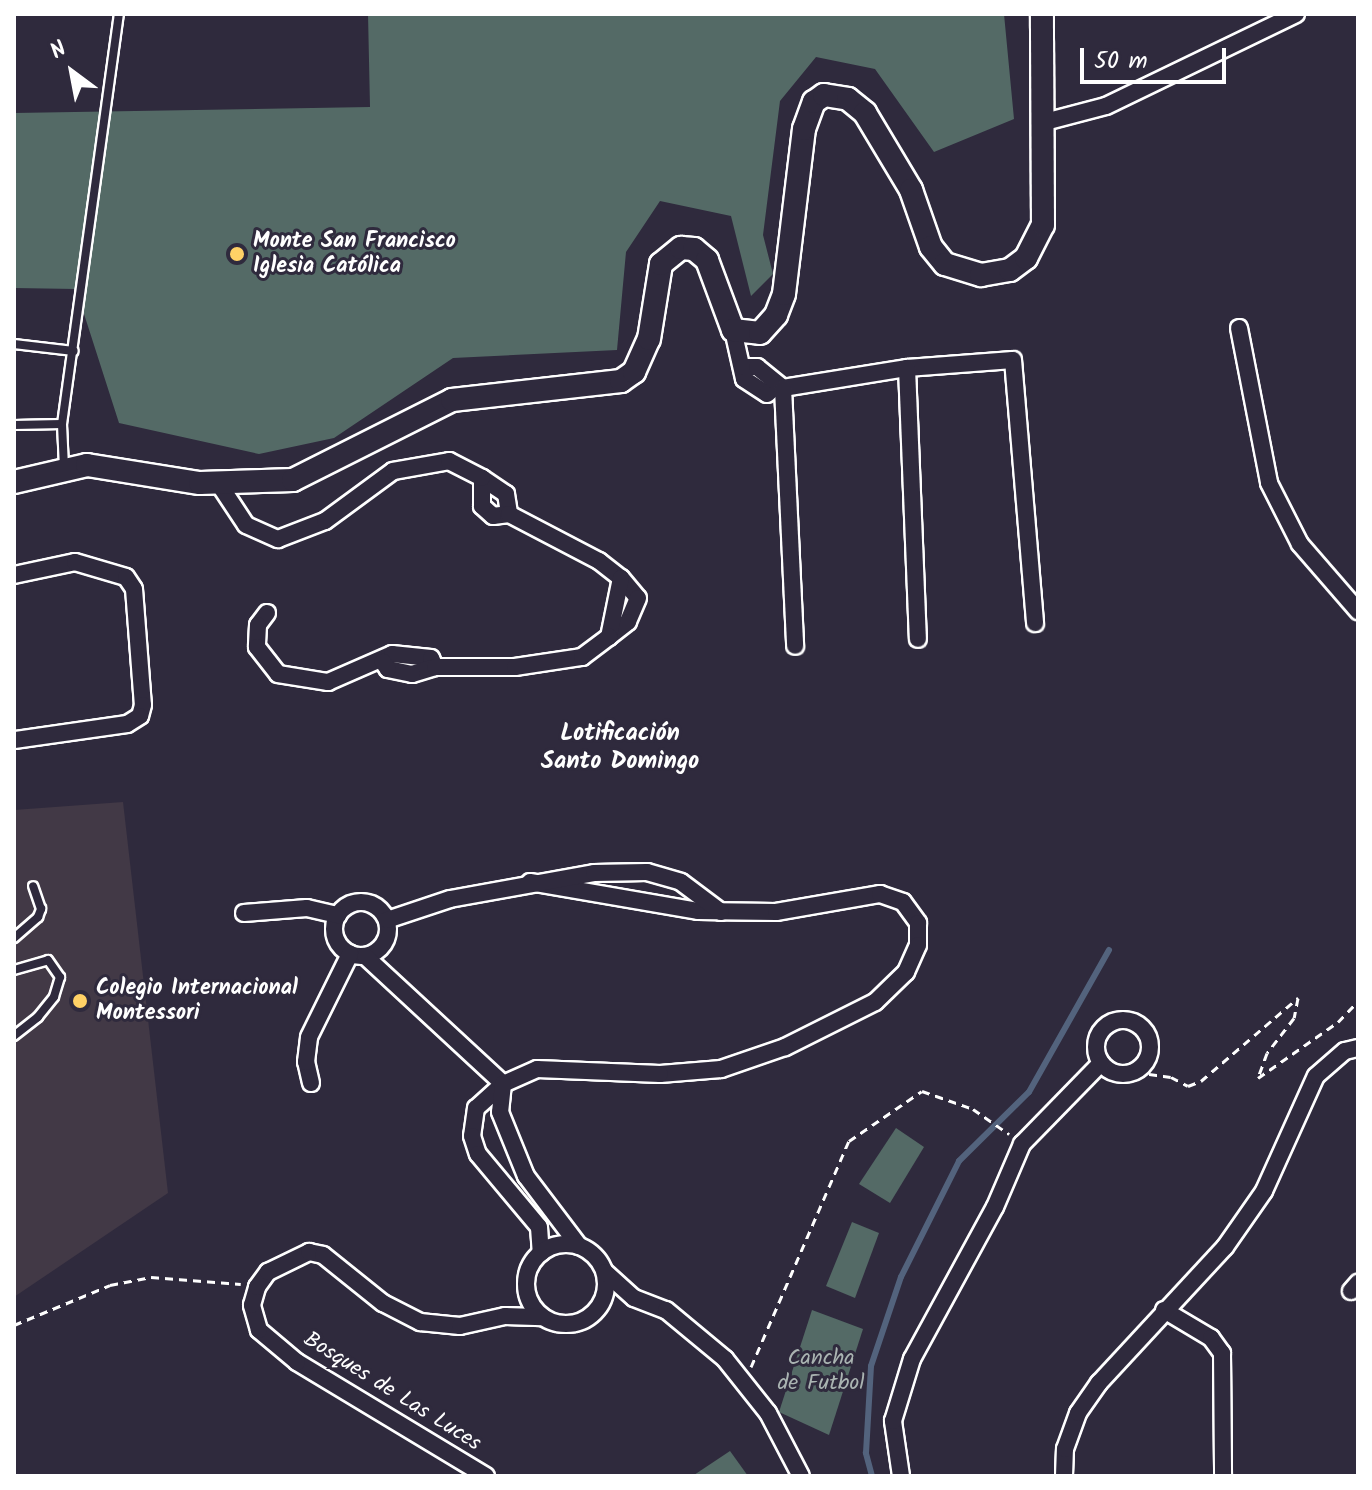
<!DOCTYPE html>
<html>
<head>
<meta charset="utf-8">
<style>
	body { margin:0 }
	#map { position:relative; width:1372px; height:1490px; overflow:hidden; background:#2f2a3d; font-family:Kalam,sans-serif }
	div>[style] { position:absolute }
	.built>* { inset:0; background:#423946 }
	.green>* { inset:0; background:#546a66 }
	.stream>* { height:6px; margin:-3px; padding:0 3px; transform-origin:3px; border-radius:3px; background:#53637d }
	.path>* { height:3px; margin-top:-1.5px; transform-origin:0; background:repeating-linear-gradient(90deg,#fff 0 8px,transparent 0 14px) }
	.roads { filter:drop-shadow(2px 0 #fff) drop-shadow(-2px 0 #fff) drop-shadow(0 2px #fff) drop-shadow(0 -2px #fff) }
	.service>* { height:8px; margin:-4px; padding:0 4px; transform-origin:4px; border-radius:4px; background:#2f2a3d }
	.minor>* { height:16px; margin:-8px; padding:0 8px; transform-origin:8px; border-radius:8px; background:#2f2a3d }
	.minor>.ring { margin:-8px; padding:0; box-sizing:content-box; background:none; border:16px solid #2f2a3d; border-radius:50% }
	.secondary>* { height:22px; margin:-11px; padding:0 11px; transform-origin:11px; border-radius:11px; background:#2f2a3d }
	.dots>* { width:22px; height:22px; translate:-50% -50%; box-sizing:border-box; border:4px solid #2f2a3d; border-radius:50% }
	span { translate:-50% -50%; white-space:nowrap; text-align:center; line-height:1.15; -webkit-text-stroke:6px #2f2a3d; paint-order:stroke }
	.poi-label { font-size:22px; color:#fff; font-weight:700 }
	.left { translate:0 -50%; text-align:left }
	.park-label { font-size:22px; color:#aab4b2 }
	.street-label { font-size:22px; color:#fff }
	.neighbourhood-label { font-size:24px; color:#fff; font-weight:700 }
	.frame { position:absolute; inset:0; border:16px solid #fff; pointer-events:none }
	.north { position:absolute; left:32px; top:32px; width:80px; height:80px; -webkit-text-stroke:6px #2f2a3d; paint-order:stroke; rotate:328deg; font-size:22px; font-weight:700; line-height:32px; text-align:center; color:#fff }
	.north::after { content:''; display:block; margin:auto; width:28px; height:36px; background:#fff; clip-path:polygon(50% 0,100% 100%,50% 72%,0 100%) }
	.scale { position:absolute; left:1080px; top:48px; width:146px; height:36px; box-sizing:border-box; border:4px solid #fff; border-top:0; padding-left:10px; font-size:24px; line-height:28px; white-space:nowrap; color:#fff; -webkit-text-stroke:6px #2f2a3d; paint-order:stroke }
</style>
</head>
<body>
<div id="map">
	<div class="built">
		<div style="clip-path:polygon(123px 802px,168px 1193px,14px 1297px,14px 810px)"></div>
	</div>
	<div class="green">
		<div style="clip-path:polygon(368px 14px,1004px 14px,1014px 119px,934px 152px,875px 69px,816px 57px,780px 101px,763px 235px,773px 274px,751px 296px,731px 216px,660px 201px,626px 252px,617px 350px,453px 358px,334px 438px,259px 454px,119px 423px,76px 289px,14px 288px,14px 113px,370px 107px)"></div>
		<div style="clip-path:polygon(896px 1128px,924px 1147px,890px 1203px,859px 1184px)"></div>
		<div style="clip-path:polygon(852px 1222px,879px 1233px,855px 1298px,826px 1286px)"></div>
		<div style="clip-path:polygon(812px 1310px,863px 1329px,829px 1435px,779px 1412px)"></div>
		<div style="clip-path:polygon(730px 1451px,748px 1476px,694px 1475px)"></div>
	</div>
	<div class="stream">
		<div style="left:872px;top:1476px;width:24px;rotate:-105deg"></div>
		<div style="left:866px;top:1453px;width:87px;rotate:-86.7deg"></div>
		<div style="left:871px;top:1366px;width:94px;rotate:-71.4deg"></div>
		<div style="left:901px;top:1277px;width:130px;rotate:-63.4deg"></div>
		<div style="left:959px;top:1161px;width:98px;rotate:-44.6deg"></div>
		<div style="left:1029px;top:1092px;width:163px;rotate:-60.6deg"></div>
	</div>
	<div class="path">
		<div style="left:1135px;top:1072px;width:36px;rotate:8deg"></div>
		<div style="left:1171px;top:1077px;width:19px;rotate:28deg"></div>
		<div style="left:1188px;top:1086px;width:14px;rotate:-21deg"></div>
		<div style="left:1201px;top:1081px;width:128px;rotate:-40.6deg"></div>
		<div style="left:1298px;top:998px;width:20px;rotate:101deg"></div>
		<div style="left:1294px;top:1018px;width:44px;rotate:127.6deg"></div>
		<div style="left:1267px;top:1053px;width:27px;rotate:110deg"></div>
		<div style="left:1258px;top:1078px;width:98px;rotate:-35deg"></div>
		<div style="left:1338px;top:1022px;width:29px;rotate:-46deg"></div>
		<div style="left:14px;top:1325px;width:104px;rotate:-22.6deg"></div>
		<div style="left:110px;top:1285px;width:42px;rotate:-11deg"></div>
		<div style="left:151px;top:1277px;width:90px;rotate:4.4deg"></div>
		<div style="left:751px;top:1367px;width:246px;rotate:-66.6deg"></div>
		<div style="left:849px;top:1141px;width:88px;rotate:-34.4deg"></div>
		<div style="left:922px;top:1091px;width:54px;rotate:19.4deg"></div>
		<div style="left:973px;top:1109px;width:44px;rotate:34.8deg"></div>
	</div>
	<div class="roads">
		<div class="service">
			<div style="left:14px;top:344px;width:60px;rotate:6.7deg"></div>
			<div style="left:14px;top:425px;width:48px;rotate:-1.2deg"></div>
			<div style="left:64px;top:467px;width:43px;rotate:-92.7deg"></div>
			<div style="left:62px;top:424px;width:414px;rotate:-82.1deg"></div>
			<div style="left:14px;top:938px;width:32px;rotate:-41deg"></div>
			<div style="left:38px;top:917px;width:9px;rotate:-69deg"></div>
			<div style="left:41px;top:909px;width:24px;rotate:-109deg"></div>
			<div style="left:14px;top:970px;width:35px;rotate:-16deg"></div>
			<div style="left:48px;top:960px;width:21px;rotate:55deg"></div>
			<div style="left:60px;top:977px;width:21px;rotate:107deg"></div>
			<div style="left:54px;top:997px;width:26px;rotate:129deg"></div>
			<div style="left:38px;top:1017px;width:31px;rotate:142deg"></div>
		</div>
		<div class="minor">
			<div style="left:1041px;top:123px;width:67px;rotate:-14.7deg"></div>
			<div style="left:1106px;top:106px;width:211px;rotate:-25.8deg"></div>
			<div style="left:1239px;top:328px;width:158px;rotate:79deg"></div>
			<div style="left:1269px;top:483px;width:68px;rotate:63.1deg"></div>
			<div style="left:1300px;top:544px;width:89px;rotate:49.1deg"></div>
			<div style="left:733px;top:330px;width:50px;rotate:77.3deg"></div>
			<div style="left:744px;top:379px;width:27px;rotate:33deg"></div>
			<div style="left:767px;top:394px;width:12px;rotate:-42deg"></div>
			<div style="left:743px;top:367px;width:14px"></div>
			<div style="left:757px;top:367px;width:33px;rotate:39deg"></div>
			<div style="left:783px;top:388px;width:126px;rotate:-9.2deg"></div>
			<div style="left:907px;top:368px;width:106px;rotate:-4.3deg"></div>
			<div style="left:1013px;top:360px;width:264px;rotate:85.2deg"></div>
			<div style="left:907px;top:368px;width:271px;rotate:87.7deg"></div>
			<div style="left:783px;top:388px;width:258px;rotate:87.3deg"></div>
			<div style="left:482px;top:478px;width:29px;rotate:34deg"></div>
			<div style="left:506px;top:494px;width:20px;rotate:81deg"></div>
			<div style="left:509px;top:514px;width:16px;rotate:173deg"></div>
			<div style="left:493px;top:516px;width:15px;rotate:-138deg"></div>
			<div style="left:482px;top:506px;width:28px;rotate:-90deg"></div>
			<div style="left:219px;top:484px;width:49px;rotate:56.6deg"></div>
			<div style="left:246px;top:525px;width:35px;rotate:24deg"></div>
			<div style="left:278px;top:539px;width:50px;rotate:-21deg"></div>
			<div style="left:325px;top:521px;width:84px;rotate:-36.3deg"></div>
			<div style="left:393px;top:471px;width:57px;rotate:-10.1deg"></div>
			<div style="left:449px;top:461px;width:37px;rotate:27deg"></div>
			<div style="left:509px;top:514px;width:102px;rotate:27.6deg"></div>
			<div style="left:599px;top:561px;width:28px;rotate:38deg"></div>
			<div style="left:14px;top:575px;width:62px;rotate:-12deg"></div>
			<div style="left:75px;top:562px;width:53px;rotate:16.4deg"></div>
			<div style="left:126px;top:577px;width:14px;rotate:56deg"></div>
			<div style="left:134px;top:589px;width:116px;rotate:85.6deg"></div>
			<div style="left:143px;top:705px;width:11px;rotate:105deg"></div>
			<div style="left:140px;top:716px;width:15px;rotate:148deg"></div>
			<div style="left:127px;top:724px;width:114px;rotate:171.9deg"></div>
			<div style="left:621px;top:578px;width:26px;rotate:50deg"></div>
			<div style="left:638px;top:598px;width:26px;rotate:113deg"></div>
			<div style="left:628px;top:622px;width:24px;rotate:142deg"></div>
			<div style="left:609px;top:637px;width:60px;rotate:-78.5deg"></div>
			<div style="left:267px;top:613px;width:15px;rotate:127deg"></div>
			<div style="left:258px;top:625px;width:22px;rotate:93deg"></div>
			<div style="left:257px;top:647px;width:34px;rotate:52deg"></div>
			<div style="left:278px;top:674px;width:51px;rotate:9.1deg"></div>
			<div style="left:328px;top:682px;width:70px;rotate:-23.6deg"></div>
			<div style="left:392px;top:654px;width:39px;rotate:6deg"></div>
			<div style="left:431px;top:658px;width:10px;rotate:66deg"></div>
			<div style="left:435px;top:667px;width:24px;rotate:163deg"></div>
			<div style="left:412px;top:674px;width:25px;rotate:-168deg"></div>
			<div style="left:388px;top:669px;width:9px;rotate:-126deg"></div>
			<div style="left:435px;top:667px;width:80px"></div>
			<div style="left:515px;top:667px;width:68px;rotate:-8.5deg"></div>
			<div style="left:582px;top:657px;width:34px;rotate:-37deg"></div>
			<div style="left:530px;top:882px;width:170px;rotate:9.8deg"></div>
			<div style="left:698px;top:911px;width:78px;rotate:0.7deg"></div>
			<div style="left:776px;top:912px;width:106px;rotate:-9.8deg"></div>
			<div style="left:880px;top:894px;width:24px;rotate:19deg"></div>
			<div style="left:903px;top:902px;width:26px;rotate:54deg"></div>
			<div style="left:918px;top:923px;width:22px;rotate:90deg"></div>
			<div style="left:918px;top:945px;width:30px;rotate:114deg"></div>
			<div style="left:906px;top:972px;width:43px;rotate:135.9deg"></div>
			<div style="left:875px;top:1002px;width:101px;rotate:153.4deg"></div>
			<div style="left:785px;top:1047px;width:68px;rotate:161deg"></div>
			<div style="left:721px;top:1069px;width:61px;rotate:175.3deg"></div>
			<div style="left:660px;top:1074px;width:123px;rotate:-177.7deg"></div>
			<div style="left:537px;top:1069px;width:37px;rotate:156deg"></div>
			<div style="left:503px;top:1084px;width:36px;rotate:138deg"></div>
			<div style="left:476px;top:1108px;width:28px;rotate:98deg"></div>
			<div style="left:472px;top:1136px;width:19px;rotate:72deg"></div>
			<div style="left:478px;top:1154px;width:95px;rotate:50.1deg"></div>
			<div style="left:539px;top:1227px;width:26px;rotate:86deg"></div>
			<div class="ring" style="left:334px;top:902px;width:38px;height:38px"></div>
			<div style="left:244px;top:913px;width:63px;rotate:-4.5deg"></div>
			<div style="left:307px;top:908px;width:32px;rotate:13deg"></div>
			<div style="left:387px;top:920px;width:66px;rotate:-18.4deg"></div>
			<div style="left:450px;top:899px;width:146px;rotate:-10.2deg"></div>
			<div style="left:594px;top:873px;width:53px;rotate:-1.1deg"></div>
			<div style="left:647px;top:872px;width:35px;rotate:16deg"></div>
			<div style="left:681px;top:882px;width:50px;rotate:36.9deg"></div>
			<div style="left:365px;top:956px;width:188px;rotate:42.8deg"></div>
			<div class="ring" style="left:1096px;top:1020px;width:38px;height:38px"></div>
			<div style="left:311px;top:1083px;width:22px;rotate:-103deg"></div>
			<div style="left:306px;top:1062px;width:25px;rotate:-83deg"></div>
			<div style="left:309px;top:1037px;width:93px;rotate:-63.7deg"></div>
			<div style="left:503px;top:1084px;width:28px;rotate:96deg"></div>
			<div style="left:500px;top:1112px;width:69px;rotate:67.9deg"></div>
			<div style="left:526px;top:1176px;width:88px;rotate:52.9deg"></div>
			<div class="ring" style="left:526px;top:1244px;width:64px;height:64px"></div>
			<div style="left:605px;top:1272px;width:39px;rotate:42deg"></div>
			<div style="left:634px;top:1298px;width:34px;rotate:21deg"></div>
			<div style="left:666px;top:1310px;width:77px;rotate:39.7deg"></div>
			<div style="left:725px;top:1359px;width:69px;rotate:51.5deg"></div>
			<div style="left:768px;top:1413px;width:71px;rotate:62.4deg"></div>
			<div style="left:1351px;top:1291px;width:11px;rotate:-49deg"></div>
			<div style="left:1164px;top:1310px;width:55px;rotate:30.8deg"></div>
			<div style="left:1211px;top:1338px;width:19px;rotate:54deg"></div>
			<div style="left:1222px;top:1353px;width:123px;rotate:89.5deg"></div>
			<div style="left:486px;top:1476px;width:221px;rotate:-148.9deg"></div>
			<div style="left:297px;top:1362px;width:50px;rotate:-139.9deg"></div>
			<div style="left:259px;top:1330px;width:26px;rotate:-106deg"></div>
			<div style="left:252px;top:1305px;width:19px;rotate:-74deg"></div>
			<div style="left:257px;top:1287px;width:19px;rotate:-54deg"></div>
			<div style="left:268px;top:1272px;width:46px;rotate:-26deg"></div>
			<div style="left:309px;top:1252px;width:14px;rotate:12deg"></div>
			<div style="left:323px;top:1255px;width:77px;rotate:38.7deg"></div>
			<div style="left:383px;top:1303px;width:42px;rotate:27.2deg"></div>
			<div style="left:420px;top:1322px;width:40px;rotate:5.7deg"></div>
			<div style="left:460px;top:1326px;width:46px;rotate:-12.5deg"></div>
			<div style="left:505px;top:1316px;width:38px;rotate:2deg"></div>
			<div style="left:901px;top:1476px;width:56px;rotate:-98.3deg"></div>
			<div style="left:893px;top:1421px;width:65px;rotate:-73deg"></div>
			<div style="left:912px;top:1359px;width:173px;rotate:-61.4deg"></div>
			<div style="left:995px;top:1207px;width:69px;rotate:-66.8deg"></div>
			<div style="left:1022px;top:1144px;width:113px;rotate:-45.7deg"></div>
			<div style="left:1064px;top:1476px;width:27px;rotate:-88deg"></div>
			<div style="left:1065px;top:1449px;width:38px;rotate:-70deg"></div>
			<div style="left:1078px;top:1413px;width:37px;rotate:-55deg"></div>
			<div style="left:1099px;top:1383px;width:185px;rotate:-47.2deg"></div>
			<div style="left:1225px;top:1247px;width:68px;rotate:-55.1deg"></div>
			<div style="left:1264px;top:1191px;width:126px;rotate:-65.7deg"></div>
			<div style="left:1316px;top:1076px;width:38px;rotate:-41deg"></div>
			<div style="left:1345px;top:1051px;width:13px;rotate:-13deg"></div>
		</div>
		<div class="secondary">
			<div style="left:14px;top:482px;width:75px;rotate:-13.1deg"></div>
			<div style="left:87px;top:465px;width:114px;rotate:9.1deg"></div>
			<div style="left:200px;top:483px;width:93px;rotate:-1.8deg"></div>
			<div style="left:293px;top:480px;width:178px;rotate:-26.7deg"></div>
			<div style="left:452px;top:400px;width:170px;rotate:-6.4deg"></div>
			<div style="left:621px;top:381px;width:16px;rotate:-35deg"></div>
			<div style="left:634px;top:372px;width:36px;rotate:-66deg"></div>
			<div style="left:649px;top:339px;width:76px;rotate:-80.9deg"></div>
			<div style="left:661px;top:264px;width:26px;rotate:-39deg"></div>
			<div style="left:681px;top:248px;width:13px;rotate:4deg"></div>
			<div style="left:694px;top:249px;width:17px;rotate:40deg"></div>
			<div style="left:707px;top:260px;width:75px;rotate:69.6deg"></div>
			<div style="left:733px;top:330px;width:27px;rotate:6deg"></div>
			<div style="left:760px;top:333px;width:24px;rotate:-48deg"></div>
			<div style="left:776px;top:315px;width:22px;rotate:-69deg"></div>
			<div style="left:784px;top:294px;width:166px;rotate:-83.1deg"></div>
			<div style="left:804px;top:129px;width:29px;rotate:-70deg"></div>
			<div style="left:814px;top:102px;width:12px;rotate:-35deg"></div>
			<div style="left:824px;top:95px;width:24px;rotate:9deg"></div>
			<div style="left:848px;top:99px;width:22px;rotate:39deg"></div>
			<div style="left:865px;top:113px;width:90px;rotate:59.1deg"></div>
			<div style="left:911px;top:190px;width:60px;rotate:70.7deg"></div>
			<div style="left:931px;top:247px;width:22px;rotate:51deg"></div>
			<div style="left:945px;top:264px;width:38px;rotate:17deg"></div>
			<div style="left:981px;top:275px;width:29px;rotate:-10deg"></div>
			<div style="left:1010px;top:270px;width:20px;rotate:-37deg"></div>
			<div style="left:1026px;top:258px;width:37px;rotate:-63deg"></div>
			<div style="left:1043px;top:225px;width:211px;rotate:-90.3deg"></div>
		</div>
	</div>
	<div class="dots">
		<div style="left:237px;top:254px;background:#ffd166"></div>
		<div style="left:80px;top:1001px;background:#ffd166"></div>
	</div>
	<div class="poi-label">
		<span class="left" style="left:253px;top:254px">Monte San Francisco<br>Iglesia Católica</span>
		<span class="left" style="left:96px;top:1001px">Colegio Internacional<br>Montessori</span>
	</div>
	<div class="park-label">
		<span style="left:821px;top:1371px">Cancha<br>de Futbol</span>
	</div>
	<div class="street-label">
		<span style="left:392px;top:1392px;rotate:32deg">Bosques de Las Luces</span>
	</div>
	<div class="neighbourhood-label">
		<span style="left:620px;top:748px">Lotificación<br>Santo Domingo</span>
	</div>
	<div class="frame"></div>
	<div class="north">N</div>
	<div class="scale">50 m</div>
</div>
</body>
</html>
